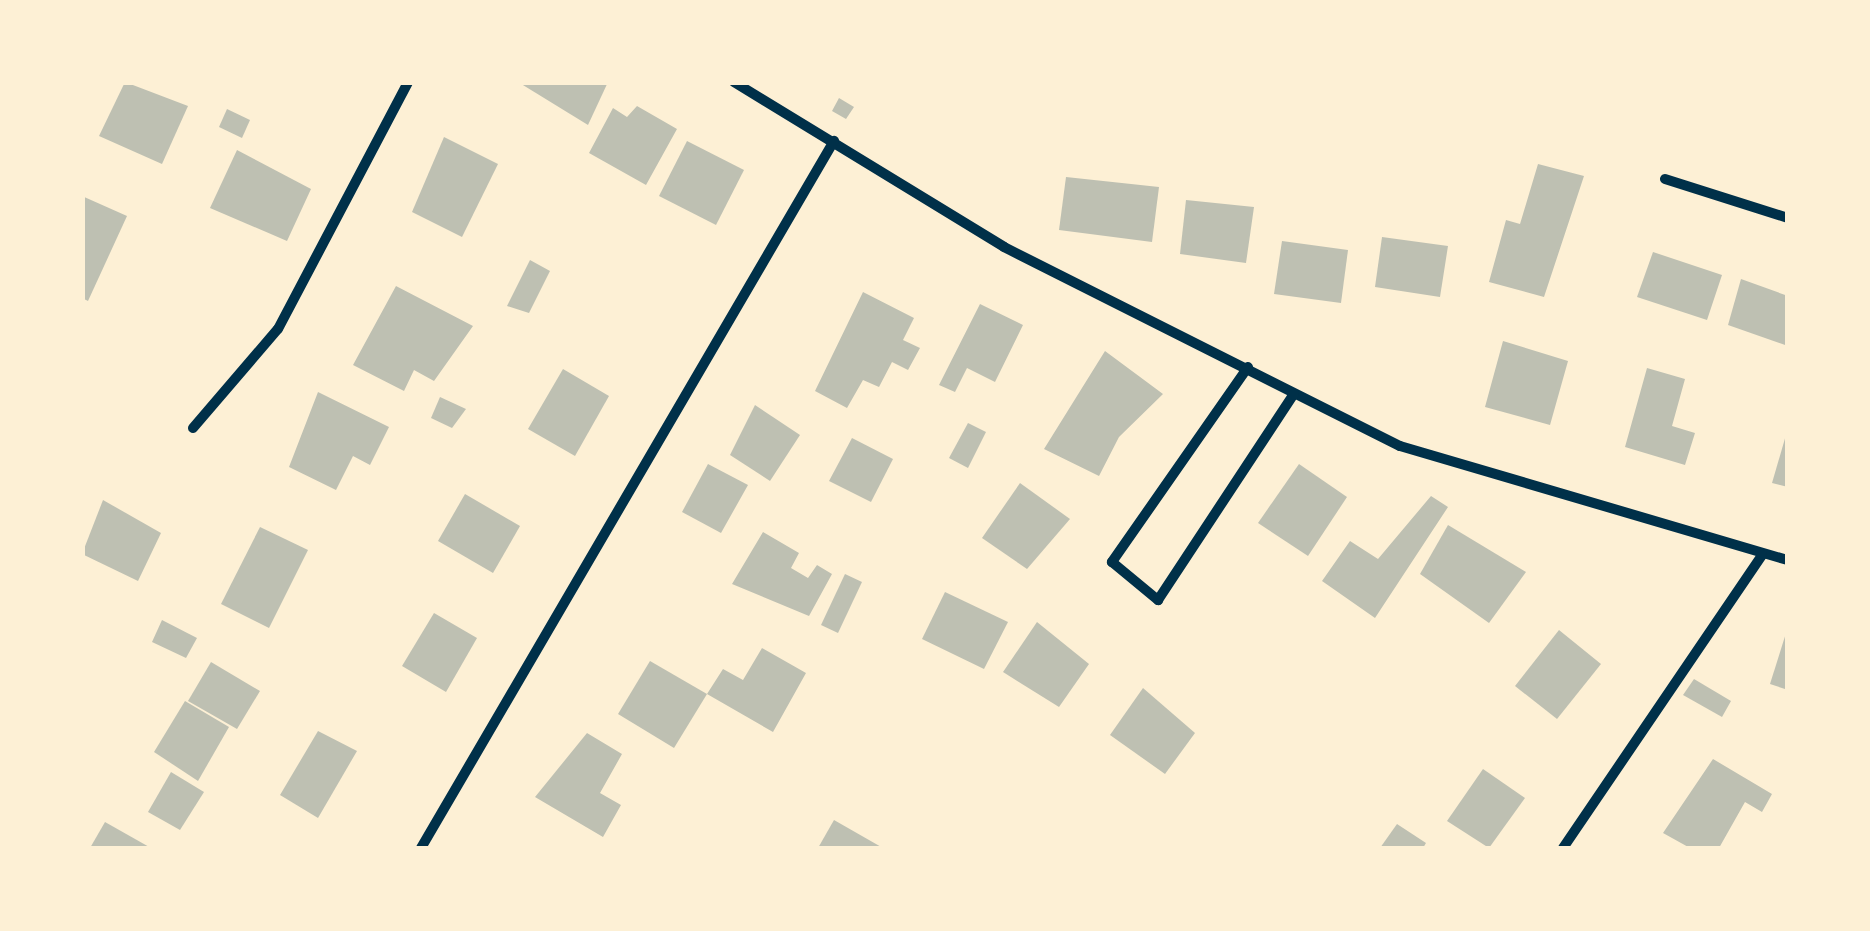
<!DOCTYPE html>
<html>
<head>
<meta charset="utf-8">
<style>
	body { margin:0 }
	#map { position:relative; width:1870px; height:931px; overflow:hidden; background:#fdf0d5; font-family:Karla,sans-serif }
	div>[style] { position:absolute }
	.building>* { inset:0; background:#bec0b2 }
	.minor>* { height:10px; margin:-5px; padding:0 5px; transform-origin:5px; border-radius:5px; background:#003049 }
	span { translate:-50% -50%; white-space:nowrap; text-align:center; line-height:1.15; -webkit-text-stroke:8px #fdf0d5; paint-order:stroke }
	.frame { position:absolute; inset:0; border:85px solid #fdf0d5; pointer-events:none }
</style>
</head>
<body>
<div id="map">
	<div class="building">
		<div style="clip-path:polygon(125px 82px,188px 106px,162px 164px,99px 136px)"></div>
		<div style="clip-path:polygon(518px 82px,608px 82px,588px 125px)"></div>
		<div style="clip-path:polygon(839px 98px,854px 107px,846px 119px,832px 111px)"></div>
		<div style="clip-path:polygon(637px 106px,677px 129px,646px 185px,589px 153px,613px 108px,627px 117px)"></div>
		<div style="clip-path:polygon(227px 109px,250px 120px,242px 138px,219px 127px)"></div>
		<div style="clip-path:polygon(444px 137px,498px 164px,462px 237px,412px 212px)"></div>
		<div style="clip-path:polygon(687px 141px,744px 170px,716px 225px,659px 196px)"></div>
		<div style="clip-path:polygon(237px 150px,311px 189px,287px 241px,210px 208px)"></div>
		<div style="clip-path:polygon(1538px 164px,1584px 176px,1544px 297px,1489px 282px,1506px 220px,1520px 224px)"></div>
		<div style="clip-path:polygon(1066px 177px,1159px 187px,1152px 242px,1059px 230px)"></div>
		<div style="clip-path:polygon(82px 196px,127px 216px,88px 301px,82px 298px)"></div>
		<div style="clip-path:polygon(1186px 200px,1254px 207px,1246px 263px,1180px 254px)"></div>
		<div style="clip-path:polygon(1382px 237px,1448px 246px,1440px 297px,1375px 287px)"></div>
		<div style="clip-path:polygon(1282px 241px,1348px 250px,1341px 303px,1274px 294px)"></div>
		<div style="clip-path:polygon(1653px 252px,1722px 275px,1707px 320px,1637px 297px)"></div>
		<div style="clip-path:polygon(530px 260px,550px 271px,529px 313px,507px 306px)"></div>
		<div style="clip-path:polygon(1741px 279px,1788px 296px,1788px 346px,1728px 325px)"></div>
		<div style="clip-path:polygon(396px 286px,473px 326px,434px 381px,414px 370px,404px 391px,353px 365px)"></div>
		<div style="clip-path:polygon(863px 292px,914px 318px,903px 340px,920px 348px,908px 370px,892px 362px,879px 387px,863px 380px,847px 408px,815px 391px)"></div>
		<div style="clip-path:polygon(980px 304px,1023px 325px,995px 382px,967px 368px,955px 392px,939px 385px)"></div>
		<div style="clip-path:polygon(1503px 341px,1568px 361px,1550px 425px,1485px 407px)"></div>
		<div style="clip-path:polygon(1105px 351px,1163px 394px,1119px 437px,1099px 476px,1044px 449px)"></div>
		<div style="clip-path:polygon(1647px 368px,1685px 379px,1672px 426px,1695px 433px,1685px 465px,1625px 447px)"></div>
		<div style="clip-path:polygon(563px 369px,609px 396px,575px 456px,528px 429px)"></div>
		<div style="clip-path:polygon(318px 392px,389px 427px,370px 465px,353px 456px,336px 490px,289px 467px)"></div>
		<div style="clip-path:polygon(440px 397px,466px 409px,452px 428px,431px 418px)"></div>
		<div style="clip-path:polygon(755px 405px,800px 435px,770px 481px,730px 455px)"></div>
		<div style="clip-path:polygon(968px 423px,986px 432px,968px 468px,949px 458px)"></div>
		<div style="clip-path:polygon(1786px 435px,1788px 435px,1788px 487px,1772px 483px)"></div>
		<div style="clip-path:polygon(852px 438px,893px 459px,871px 502px,829px 481px)"></div>
		<div style="clip-path:polygon(708px 464px,748px 485px,721px 533px,682px 512px)"></div>
		<div style="clip-path:polygon(1299px 464px,1347px 497px,1308px 556px,1258px 523px)"></div>
		<div style="clip-path:polygon(1020px 483px,1070px 519px,1027px 569px,982px 538px)"></div>
		<div style="clip-path:polygon(465px 494px,520px 526px,493px 573px,438px 541px)"></div>
		<div style="clip-path:polygon(1431px 496px,1448px 507px,1375px 618px,1322px 581px,1350px 541px,1378px 559px)"></div>
		<div style="clip-path:polygon(103px 500px,161px 533px,138px 581px,82px 554px)"></div>
		<div style="clip-path:polygon(1448px 525px,1526px 572px,1489px 623px,1420px 574px)"></div>
		<div style="clip-path:polygon(260px 527px,308px 550px,269px 628px,221px 604px)"></div>
		<div style="clip-path:polygon(763px 532px,799px 553px,791px 568px,808px 578px,817px 565px,832px 574px,809px 616px,732px 584px)"></div>
		<div style="clip-path:polygon(845px 574px,862px 582px,838px 633px,821px 625px)"></div>
		<div style="clip-path:polygon(945px 592px,1008px 622px,984px 669px,922px 639px)"></div>
		<div style="clip-path:polygon(434px 613px,477px 638px,446px 692px,402px 666px)"></div>
		<div style="clip-path:polygon(162px 620px,197px 638px,186px 658px,152px 642px)"></div>
		<div style="clip-path:polygon(1037px 622px,1089px 664px,1059px 707px,1003px 672px)"></div>
		<div style="clip-path:polygon(1559px 630px,1601px 664px,1557px 719px,1515px 686px)"></div>
		<div style="clip-path:polygon(1787px 630px,1788px 630px,1788px 690px,1770px 684px)"></div>
		<div style="clip-path:polygon(762px 648px,806px 673px,773px 732px,707px 694px,723px 669px,743px 680px)"></div>
		<div style="clip-path:polygon(650px 661px,707px 694px,674px 748px,618px 714px)"></div>
		<div style="clip-path:polygon(211px 662px,260px 691px,237px 729px,188px 701px)"></div>
		<div style="clip-path:polygon(1694px 679px,1731px 701px,1722px 717px,1683px 695px)"></div>
		<div style="clip-path:polygon(1143px 688px,1195px 733px,1165px 774px,1110px 735px)"></div>
		<div style="clip-path:polygon(185px 701px,229px 727px,198px 781px,154px 752px)"></div>
		<div style="clip-path:polygon(318px 731px,357px 751px,318px 818px,280px 795px)"></div>
		<div style="clip-path:polygon(587px 733px,622px 754px,600px 793px,621px 805px,603px 837px,535px 797px)"></div>
		<div style="clip-path:polygon(1713px 759px,1772px 794px,1762px 812px,1745px 802px,1719px 848px,1690px 848px,1663px 833px)"></div>
		<div style="clip-path:polygon(1483px 769px,1525px 798px,1489px 848px,1447px 821px)"></div>
		<div style="clip-path:polygon(171px 772px,204px 792px,180px 830px,148px 812px)"></div>
		<div style="clip-path:polygon(834px 820px,883px 848px,818px 848px)"></div>
		<div style="clip-path:polygon(105px 822px,151px 848px,90px 848px)"></div>
		<div style="clip-path:polygon(1397px 824px,1426px 843px,1423px 848px,1380px 848px)"></div>
	</div>
	<div class="minor">
		<div style="left:734px;top:82px;width:316px;rotate:31.4deg"></div>
		<div style="left:1004px;top:247px;width:443px;rotate:26.7deg"></div>
		<div style="left:1400px;top:446px;width:404px;rotate:16.4deg"></div>
		<div style="left:1665px;top:179px;width:129px;rotate:17.6deg"></div>
		<div style="left:1248px;top:367px;width:238px;rotate:124.9deg"></div>
		<div style="left:1112px;top:562px;width:60px;rotate:39.6deg"></div>
		<div style="left:1158px;top:600px;width:247px;rotate:-56.6deg"></div>
		<div style="left:193px;top:428px;width:130px;rotate:-49.4deg"></div>
		<div style="left:278px;top:329px;width:279px;rotate:-62.2deg"></div>
		<div style="left:421px;top:848px;width:819px;rotate:-59.71deg"></div>
		<div style="left:1563px;top:848px;width:354px;rotate:-55.8deg"></div>
	</div>
	<div class="frame"></div>
</div>
</body>
</html>
